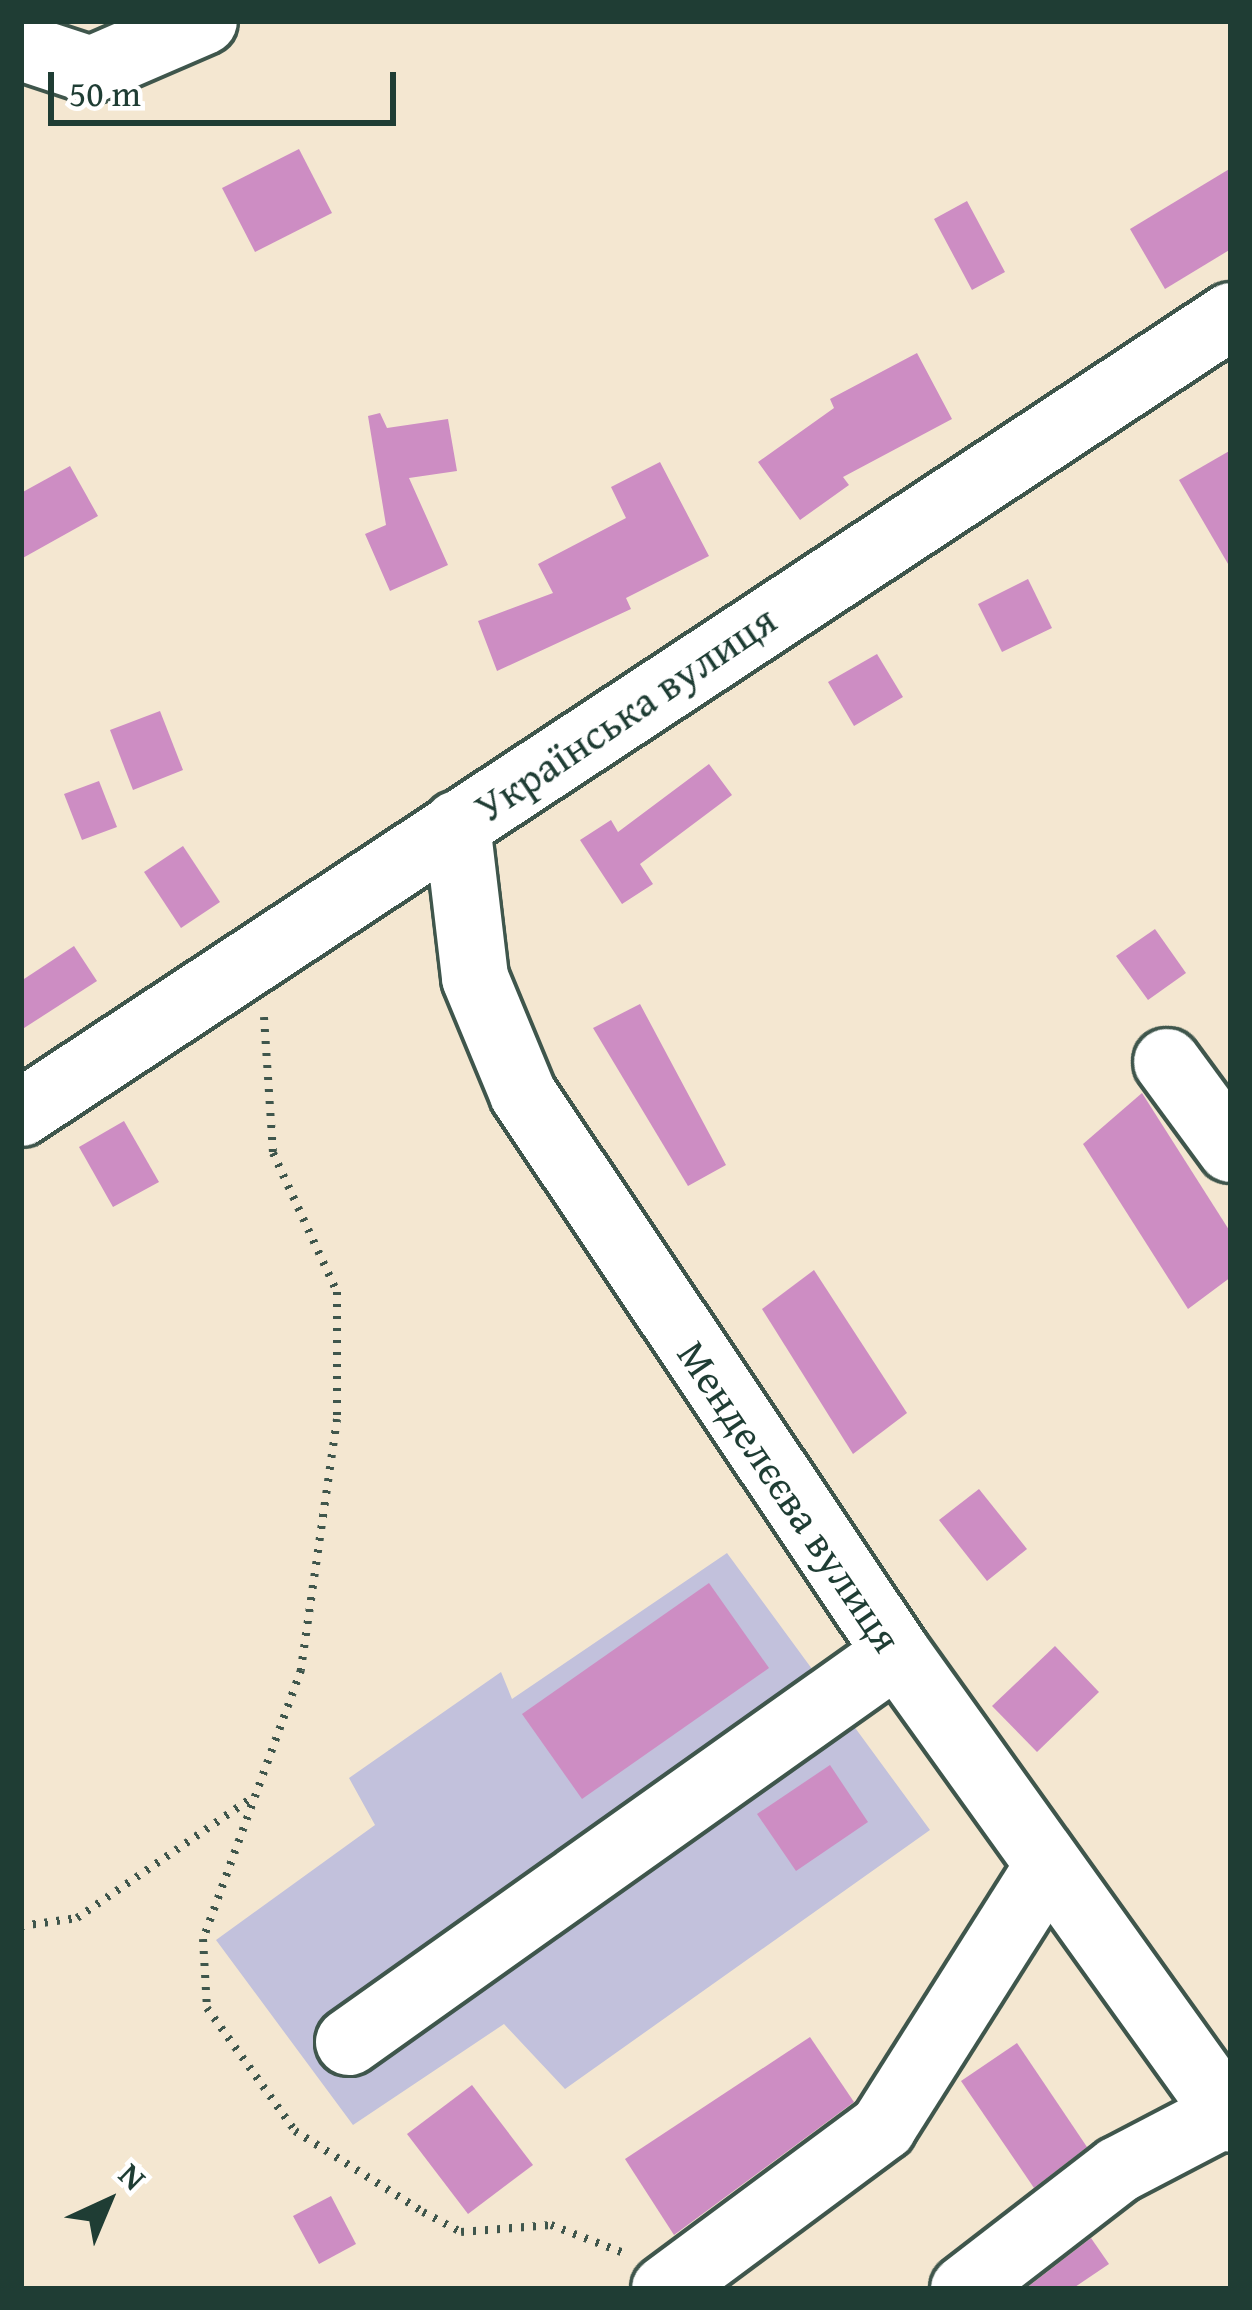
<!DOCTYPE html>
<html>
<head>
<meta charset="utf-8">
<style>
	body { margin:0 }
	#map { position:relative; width:1252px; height:2310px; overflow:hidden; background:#f4e7d1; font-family:"Gentium Book Plus",serif }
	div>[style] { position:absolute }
	.industrial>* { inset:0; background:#c2c1dc }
	.building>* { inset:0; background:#cd8dc3 }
	.path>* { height:8px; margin-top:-4px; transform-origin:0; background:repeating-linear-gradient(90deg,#3f564c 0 3px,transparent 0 12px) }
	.roads { filter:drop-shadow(3px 0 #3f564c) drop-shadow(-3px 0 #3f564c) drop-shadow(0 3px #3f564c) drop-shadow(0 -3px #3f564c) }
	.minor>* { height:66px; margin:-33px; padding:0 33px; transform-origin:33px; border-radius:33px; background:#fff }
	span { translate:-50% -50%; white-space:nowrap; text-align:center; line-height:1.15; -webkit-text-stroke:9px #fff; paint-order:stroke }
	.street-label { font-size:42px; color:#1f3d34 }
	.frame { position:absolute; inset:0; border:24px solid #1f3d34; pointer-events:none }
	.north { position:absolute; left:48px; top:2142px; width:120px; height:120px; -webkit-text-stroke:9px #fff; paint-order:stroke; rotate:44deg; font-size:33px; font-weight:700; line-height:48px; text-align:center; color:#1f3d34 }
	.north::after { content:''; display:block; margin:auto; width:42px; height:54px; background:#1f3d34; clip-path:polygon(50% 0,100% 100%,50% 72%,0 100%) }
	.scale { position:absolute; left:48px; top:72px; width:348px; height:54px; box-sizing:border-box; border:6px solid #1f3d34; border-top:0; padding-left:15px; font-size:36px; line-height:42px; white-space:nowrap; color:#1f3d34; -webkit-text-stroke:9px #fff; paint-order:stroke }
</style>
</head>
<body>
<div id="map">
	<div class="industrial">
		<div style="clip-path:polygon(727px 1553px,930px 1830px,565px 2089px,504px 2024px,353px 2125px,216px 1940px,375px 1825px,349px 1778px,501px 1672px,512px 1699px)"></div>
	</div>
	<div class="building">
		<div style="clip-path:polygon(299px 149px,332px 213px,255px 252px,222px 188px)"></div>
		<div style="clip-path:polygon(1231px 168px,1231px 249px,1165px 289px,1130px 229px)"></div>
		<div style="clip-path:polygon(967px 201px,1005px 272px,972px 290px,934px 219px)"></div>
		<div style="clip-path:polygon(917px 353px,952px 419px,843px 477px,849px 485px,800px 520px,758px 462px,834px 408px,830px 399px)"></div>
		<div style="clip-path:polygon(380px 413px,387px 428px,448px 419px,457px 471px,409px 478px,448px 565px,390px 591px,365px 534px,386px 525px,368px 416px)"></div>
		<div style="clip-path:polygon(1231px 450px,1231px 569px,1179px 480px)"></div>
		<div style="clip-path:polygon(660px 462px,709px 556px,626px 598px,631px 609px,497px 671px,478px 621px,553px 593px,538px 564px,626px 518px,611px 487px)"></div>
		<div style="clip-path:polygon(70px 466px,98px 516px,21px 559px,21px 493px)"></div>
		<div style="clip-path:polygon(1028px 579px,1052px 628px,1002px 652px,978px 604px)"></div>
		<div style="clip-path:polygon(877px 654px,903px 697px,854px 726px,828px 682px)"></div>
		<div style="clip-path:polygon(160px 711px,183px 770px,133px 790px,110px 730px)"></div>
		<div style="clip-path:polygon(709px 764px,732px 795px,640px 864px,653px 884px,622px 904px,580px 840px,611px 820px,618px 832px)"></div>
		<div style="clip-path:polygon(99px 781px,117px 827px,82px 840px,64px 794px)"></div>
		<div style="clip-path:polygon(183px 846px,220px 902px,181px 928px,144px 872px)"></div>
		<div style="clip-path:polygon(1155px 929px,1186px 973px,1148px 1000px,1116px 956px)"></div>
		<div style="clip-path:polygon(74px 946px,97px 981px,21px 1030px,21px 981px)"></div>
		<div style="clip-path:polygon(640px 1004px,726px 1165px,688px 1186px,593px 1028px)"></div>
		<div style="clip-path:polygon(1142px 1093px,1231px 1233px,1231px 1277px,1188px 1309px,1083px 1144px)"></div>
		<div style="clip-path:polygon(124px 1121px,159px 1182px,113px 1207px,79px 1147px)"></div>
		<div style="clip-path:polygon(814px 1270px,907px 1413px,853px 1454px,762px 1309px)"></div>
		<div style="clip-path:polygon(979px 1489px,1027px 1549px,987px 1581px,939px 1520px)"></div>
		<div style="clip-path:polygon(709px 1583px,769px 1668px,582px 1799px,522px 1714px)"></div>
		<div style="clip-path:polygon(1055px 1646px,1099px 1692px,1037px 1752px,992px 1706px)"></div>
		<div style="clip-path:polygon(830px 1765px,868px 1822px,796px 1871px,757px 1814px)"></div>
		<div style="clip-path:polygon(810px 2037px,854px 2102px,674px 2235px,625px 2159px)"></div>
		<div style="clip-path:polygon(1017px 2043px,1087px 2147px,1034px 2188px,961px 2081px)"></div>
		<div style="clip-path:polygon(472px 2085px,533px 2165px,468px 2214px,407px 2134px)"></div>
		<div style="clip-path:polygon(331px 2196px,356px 2244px,319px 2264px,293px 2216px)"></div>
		<div style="clip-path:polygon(1091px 2238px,1109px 2264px,1072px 2289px,1025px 2289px)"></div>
	</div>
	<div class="path">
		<div style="left:264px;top:1017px;width:136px;rotate:86.2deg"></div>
		<div style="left:273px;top:1153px;width:153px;rotate:65.3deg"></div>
		<div style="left:337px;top:1292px;width:127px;rotate:90deg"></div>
		<div style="left:337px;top:1419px;width:254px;rotate:98.2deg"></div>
		<div style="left:301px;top:1670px;width:286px;rotate:110deg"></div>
		<div style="left:203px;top:1939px;width:69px;rotate:86.7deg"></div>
		<div style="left:207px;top:2008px;width:151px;rotate:54.4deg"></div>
		<div style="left:295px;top:2131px;width:151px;rotate:32.3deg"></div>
		<div style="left:423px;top:2212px;width:43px;rotate:27.8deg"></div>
		<div style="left:461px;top:2232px;width:90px;rotate:-4.4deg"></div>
		<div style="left:551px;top:2225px;width:78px;rotate:21deg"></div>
		<div style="left:21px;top:1926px;width:57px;rotate:-8.1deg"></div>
		<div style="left:77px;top:1918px;width:209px;rotate:-34.5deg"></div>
	</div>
	<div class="roads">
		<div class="minor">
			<div style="left:21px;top:47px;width:74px;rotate:18.2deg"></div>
			<div style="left:91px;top:70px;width:123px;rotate:-23.4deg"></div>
			<div style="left:457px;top:824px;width:155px;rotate:83.3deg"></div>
			<div style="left:475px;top:978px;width:126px;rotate:67.5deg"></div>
			<div style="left:523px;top:1094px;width:673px;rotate:56.22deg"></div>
			<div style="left:897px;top:1653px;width:573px;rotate:54.37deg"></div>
			<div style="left:1167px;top:1062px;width:108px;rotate:53.7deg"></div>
			<div style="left:21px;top:1113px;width:1449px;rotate:-33.37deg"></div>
			<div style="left:349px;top:2042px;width:672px;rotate:-35.37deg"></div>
			<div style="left:665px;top:2289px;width:272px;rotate:-36.6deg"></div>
			<div style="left:883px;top:2127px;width:307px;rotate:-57.7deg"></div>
			<div style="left:964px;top:2289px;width:195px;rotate:-37.7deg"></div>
			<div style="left:1118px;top:2170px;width:123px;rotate:-27.6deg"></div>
		</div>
	</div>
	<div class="street-label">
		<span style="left:625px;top:713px;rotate:-34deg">Українська вулиця</span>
		<span style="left:790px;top:1496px;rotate:56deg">Менделєєва вулиця</span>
	</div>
	<div class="frame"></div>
	<div class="north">N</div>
	<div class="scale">50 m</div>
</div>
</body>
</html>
